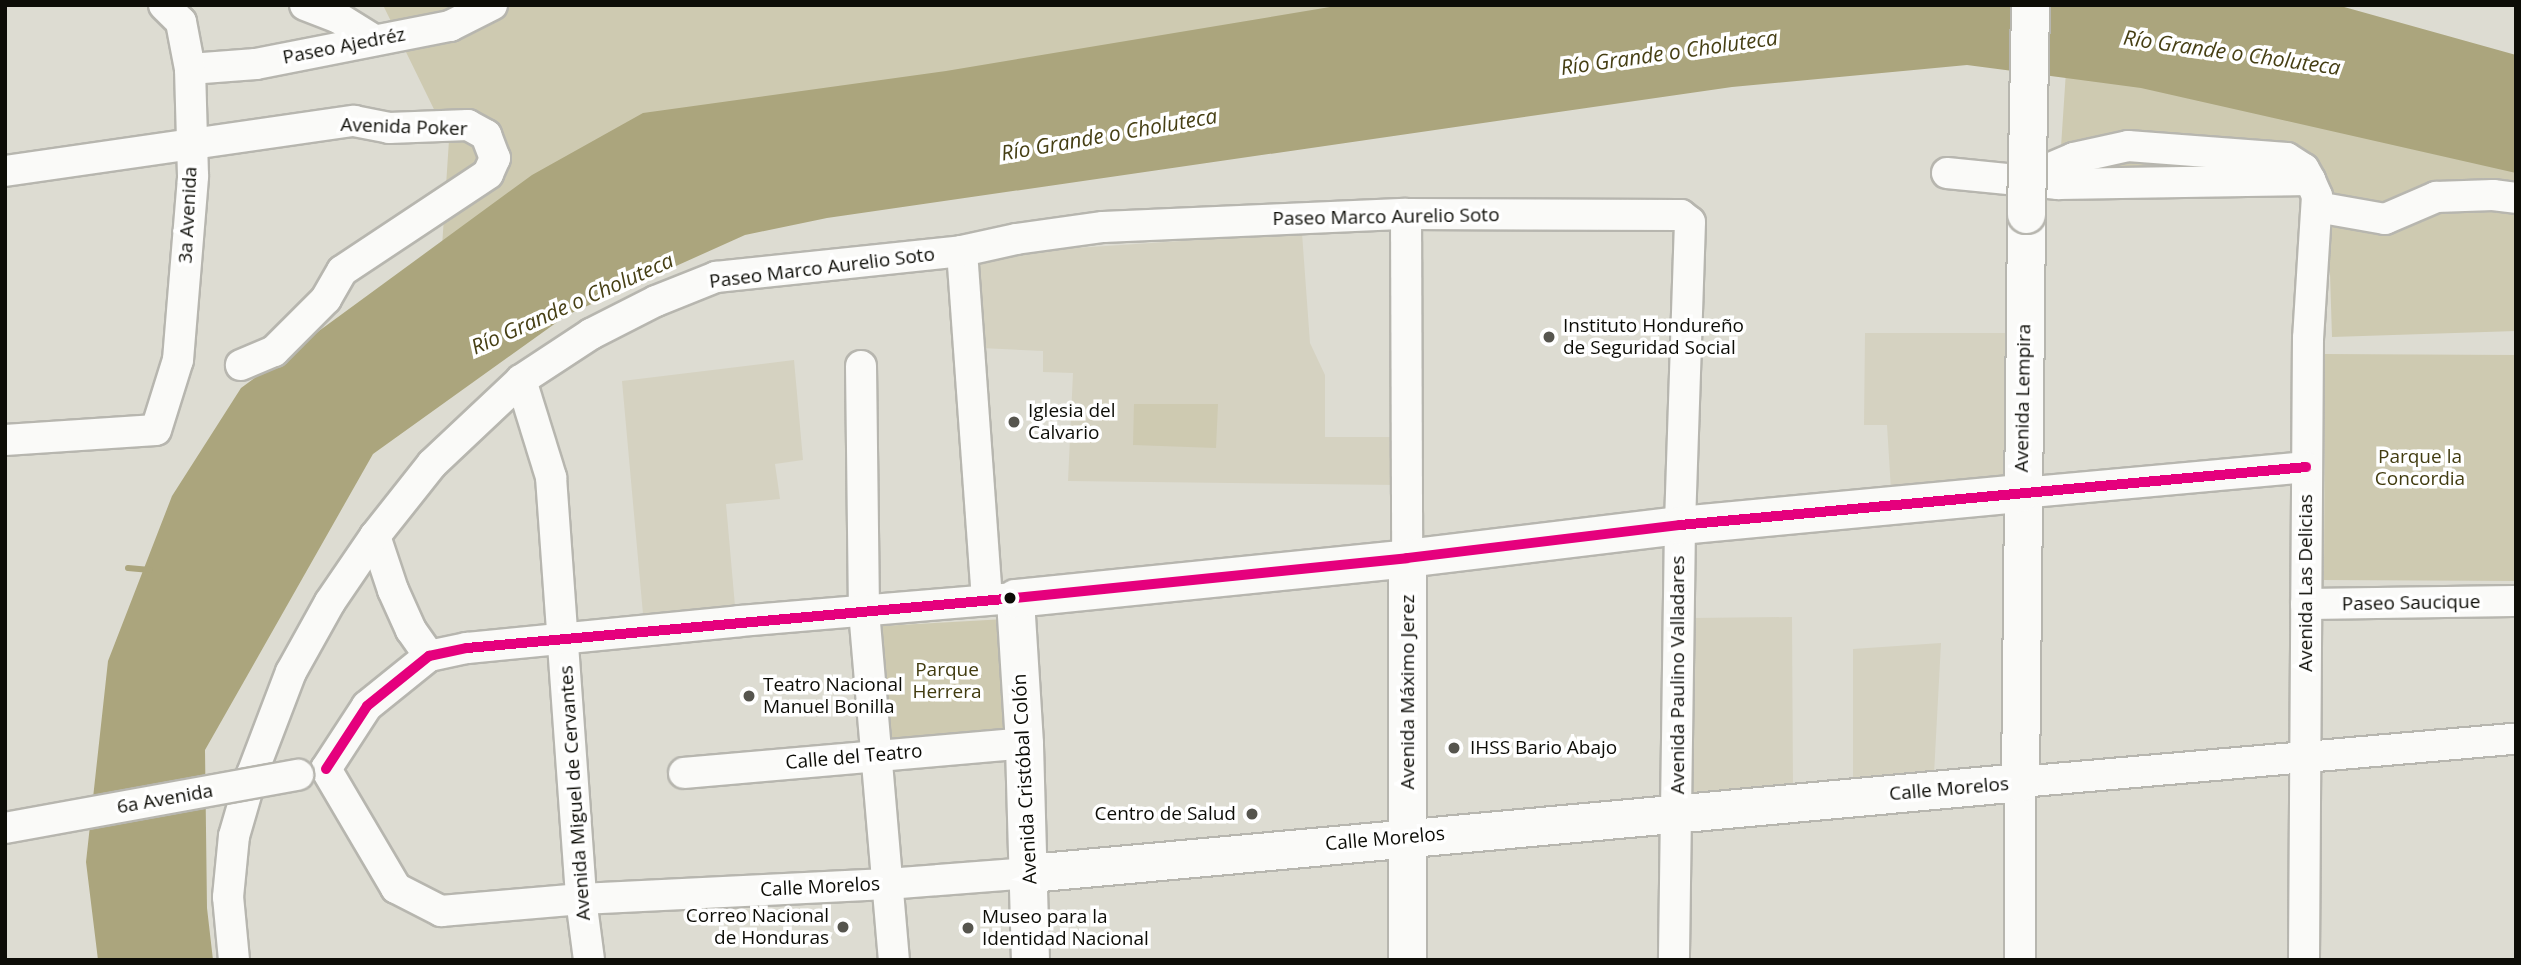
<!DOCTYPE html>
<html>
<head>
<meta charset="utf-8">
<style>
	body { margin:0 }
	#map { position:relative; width:2521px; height:965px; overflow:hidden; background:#dddcd2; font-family:"Open Sans",sans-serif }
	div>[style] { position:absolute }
	.built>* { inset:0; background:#d5d2c1 }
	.green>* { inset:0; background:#cecab1 }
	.water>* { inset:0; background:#aba57d }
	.stream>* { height:6px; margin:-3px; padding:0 3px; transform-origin:3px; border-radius:3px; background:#aba57d }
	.roads { filter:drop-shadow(2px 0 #b7b6af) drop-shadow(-2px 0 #b7b6af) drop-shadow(0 2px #b7b6af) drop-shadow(0 -2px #b7b6af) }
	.minor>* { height:30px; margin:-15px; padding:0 15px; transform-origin:15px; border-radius:15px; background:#fafaf8 }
	.major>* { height:37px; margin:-18.5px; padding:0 18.5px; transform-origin:18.5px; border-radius:18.5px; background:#fafaf8 }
	.bridges { filter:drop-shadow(2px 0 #b7b6af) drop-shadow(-2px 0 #b7b6af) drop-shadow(0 2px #b7b6af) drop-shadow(0 -2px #b7b6af) }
	.minor-bridge>* { height:30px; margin:-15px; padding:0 15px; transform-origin:15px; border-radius:15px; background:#fafaf8 }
	.major-bridge>* { height:37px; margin:-18.5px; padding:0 18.5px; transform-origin:18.5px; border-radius:18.5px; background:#fafaf8 }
	.bus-1>* { height:10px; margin:-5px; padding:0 5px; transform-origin:5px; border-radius:5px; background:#e5007d }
	.dots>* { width:19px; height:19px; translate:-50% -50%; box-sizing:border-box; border:4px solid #fff; border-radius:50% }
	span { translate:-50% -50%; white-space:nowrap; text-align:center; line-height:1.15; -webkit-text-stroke:7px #fff; paint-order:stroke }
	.street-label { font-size:19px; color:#0d0d07 }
	.poi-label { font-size:19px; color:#0d0d07 }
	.left { translate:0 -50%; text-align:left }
	.right { translate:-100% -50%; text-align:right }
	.park-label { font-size:19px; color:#423c10 }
	.water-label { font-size:21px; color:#463f14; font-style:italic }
	.frame { position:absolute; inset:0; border:7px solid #0d0d07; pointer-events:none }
</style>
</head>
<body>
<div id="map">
	<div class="built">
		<div style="clip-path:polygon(1302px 233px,1310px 343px,1325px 375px,1325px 437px,1399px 437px,1398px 485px,1068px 481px,1073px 373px,1043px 372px,1043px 351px,981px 348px,970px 255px)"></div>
		<div style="clip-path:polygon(1865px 333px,2009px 333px,2008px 478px,1891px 490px,1887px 425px,1864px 425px)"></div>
		<div style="clip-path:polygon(794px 360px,803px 460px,775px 464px,780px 499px,726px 504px,735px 606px,643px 614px,622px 381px)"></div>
		<div style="clip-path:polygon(1792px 617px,1793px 789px,1689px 797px,1692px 618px)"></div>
		<div style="clip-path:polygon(1941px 643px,1934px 774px,1853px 779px,1853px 649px)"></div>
	</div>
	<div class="green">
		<div style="clip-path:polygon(383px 5px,1728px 5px,1197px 98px,437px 324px,449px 140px)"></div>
		<div style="clip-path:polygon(2068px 41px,2516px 148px,2516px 331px,2332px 337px,2328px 210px,2296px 188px,2234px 183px,2197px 162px,2059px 177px)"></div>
		<div style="clip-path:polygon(2325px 354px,2516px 355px,2516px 581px,2324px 580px)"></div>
		<div style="clip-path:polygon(1134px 404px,1218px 404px,1216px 448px,1133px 445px)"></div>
		<div style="clip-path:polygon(1005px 619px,1012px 735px,889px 742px,882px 626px)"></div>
	</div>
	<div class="water">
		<div style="clip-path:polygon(1342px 5px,2337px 5px,2516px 55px,2516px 173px,2141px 88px,1967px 65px,1732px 87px,827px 218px,745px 235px,567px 315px,373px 454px,205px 750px,207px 908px,213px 960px,98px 960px,86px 862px,108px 661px,172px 496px,241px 388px,532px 175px,643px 113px,946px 71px)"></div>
	</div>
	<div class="stream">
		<div style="left:128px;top:568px;width:22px;rotate:5deg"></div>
	</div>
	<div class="roads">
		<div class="minor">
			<div style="left:305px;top:5px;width:34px;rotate:21deg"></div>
			<div style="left:337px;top:17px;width:44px;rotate:31.9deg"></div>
			<div style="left:190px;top:69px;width:66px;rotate:-4.3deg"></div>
			<div style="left:256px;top:64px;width:198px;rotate:-11.1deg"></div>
			<div style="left:450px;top:26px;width:47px;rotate:-26.6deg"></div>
			<div style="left:5px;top:171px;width:353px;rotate:-8.2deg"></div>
			<div style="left:354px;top:121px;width:36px;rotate:11deg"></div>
			<div style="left:389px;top:128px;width:79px;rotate:-2.2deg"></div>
			<div style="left:468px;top:125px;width:21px;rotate:29deg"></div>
			<div style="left:486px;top:135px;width:25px;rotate:69deg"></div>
			<div style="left:495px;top:158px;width:17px;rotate:114deg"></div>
			<div style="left:488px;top:174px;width:175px;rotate:146.4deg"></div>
			<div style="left:342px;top:271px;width:32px;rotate:120deg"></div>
			<div style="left:326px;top:299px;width:74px;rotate:135deg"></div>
			<div style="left:274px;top:351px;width:36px;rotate:157deg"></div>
			<div style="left:1947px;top:173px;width:112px;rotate:5.7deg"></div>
			<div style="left:2058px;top:184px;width:252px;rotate:-0.9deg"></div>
			<div style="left:2310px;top:180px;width:17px;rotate:66deg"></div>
			<div style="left:2317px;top:196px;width:142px;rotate:93.6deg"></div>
			<div style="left:2308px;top:338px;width:622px;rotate:90.37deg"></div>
			<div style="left:2030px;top:181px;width:22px;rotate:-34deg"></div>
			<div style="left:2048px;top:169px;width:28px;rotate:-23deg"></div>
			<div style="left:2074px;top:158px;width:55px;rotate:-12.5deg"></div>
			<div style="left:2128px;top:146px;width:159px;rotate:4.3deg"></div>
			<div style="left:2287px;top:158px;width:20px;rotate:33deg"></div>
			<div style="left:2304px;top:169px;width:13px;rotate:61deg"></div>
			<div style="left:2317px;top:207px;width:69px;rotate:10deg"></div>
			<div style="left:2385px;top:219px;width:56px;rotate:-23.3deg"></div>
			<div style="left:2436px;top:197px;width:57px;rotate:-2deg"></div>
			<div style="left:2493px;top:195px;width:23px;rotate:7deg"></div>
			<div style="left:1406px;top:214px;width:344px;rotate:89.8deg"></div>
			<div style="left:962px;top:251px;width:349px;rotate:85.9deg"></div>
			<div style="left:861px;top:366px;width:245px;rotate:89.3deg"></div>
			<div style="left:864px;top:611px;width:350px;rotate:85.1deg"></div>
			<div style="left:521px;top:380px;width:102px;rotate:72.8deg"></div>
			<div style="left:551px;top:477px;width:423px;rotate:85.9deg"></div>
			<div style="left:581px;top:899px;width:62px;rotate:82.5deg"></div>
			<div style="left:5px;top:440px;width:151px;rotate:-3.8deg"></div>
			<div style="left:156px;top:430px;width:73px;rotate:-72.6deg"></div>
			<div style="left:178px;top:360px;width:185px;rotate:-85.3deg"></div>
			<div style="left:193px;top:176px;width:107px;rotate:-91.6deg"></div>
			<div style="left:190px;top:69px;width:48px;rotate:-100.8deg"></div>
			<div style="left:181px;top:22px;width:24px;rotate:-135deg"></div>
			<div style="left:2021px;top:493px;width:286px;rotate:-5.2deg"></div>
			<div style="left:375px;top:536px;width:57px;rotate:71.6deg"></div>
			<div style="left:393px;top:590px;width:44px;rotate:65.8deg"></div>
			<div style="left:411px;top:630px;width:32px;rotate:55deg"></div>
			<div style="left:2306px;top:604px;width:210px;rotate:-0.8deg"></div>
			<div style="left:326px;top:769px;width:138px;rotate:59.5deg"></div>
			<div style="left:396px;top:888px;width:51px;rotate:27.1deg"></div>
			<div style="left:441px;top:911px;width:141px;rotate:-4.9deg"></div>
			<div style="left:581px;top:899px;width:306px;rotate:-2.8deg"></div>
			<div style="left:887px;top:884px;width:143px;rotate:-4.4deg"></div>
			<div style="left:326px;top:769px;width:75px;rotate:-56.9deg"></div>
			<div style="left:367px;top:706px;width:80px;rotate:-38.9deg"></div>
			<div style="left:429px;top:656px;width:39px;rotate:-12deg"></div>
			<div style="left:467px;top:648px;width:274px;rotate:-5.6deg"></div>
			<div style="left:740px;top:621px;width:276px;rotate:-4.8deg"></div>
			<div style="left:684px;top:773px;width:341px;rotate:-5deg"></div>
			<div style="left:234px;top:960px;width:63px;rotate:-95.4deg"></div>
			<div style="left:228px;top:897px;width:61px;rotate:-84.4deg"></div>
			<div style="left:234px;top:836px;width:65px;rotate:-73.8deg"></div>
			<div style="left:252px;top:774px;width:109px;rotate:-69.1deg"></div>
			<div style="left:291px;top:672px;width:80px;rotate:-60.9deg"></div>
			<div style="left:330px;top:602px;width:80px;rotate:-55.7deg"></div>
			<div style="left:375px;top:536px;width:92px;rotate:-51.6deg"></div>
			<div style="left:432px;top:464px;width:122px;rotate:-43.3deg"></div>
			<div style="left:521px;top:380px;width:84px;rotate:-33.3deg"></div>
			<div style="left:591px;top:334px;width:73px;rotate:-26.9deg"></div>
			<div style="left:656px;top:301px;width:65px;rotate:-21.8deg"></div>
			<div style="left:716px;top:277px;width:247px;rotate:-6deg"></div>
			<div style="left:962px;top:251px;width:55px;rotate:-12.5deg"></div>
			<div style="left:1016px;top:239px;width:88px;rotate:-7.9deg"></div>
			<div style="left:1103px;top:227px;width:303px;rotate:-2.5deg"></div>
			<div style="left:1406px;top:214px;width:275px;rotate:0.2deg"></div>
			<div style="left:1681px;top:215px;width:11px;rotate:38deg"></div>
			<div style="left:1690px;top:222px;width:303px;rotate:91.9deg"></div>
			<div style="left:1680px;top:525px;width:435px;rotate:90.8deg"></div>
			<div style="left:2020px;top:960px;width:178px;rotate:-90deg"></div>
			<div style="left:2020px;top:782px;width:498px;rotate:-5deg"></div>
		</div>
		<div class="major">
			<div style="left:1030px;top:873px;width:994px;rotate:-5.25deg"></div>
			<div style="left:2020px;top:782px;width:568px;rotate:-89.39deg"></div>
			<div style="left:1030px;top:960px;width:217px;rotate:-91.6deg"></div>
			<div style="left:1024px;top:743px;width:145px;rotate:-93.6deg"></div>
			<div style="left:1015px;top:598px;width:394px;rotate:-5.8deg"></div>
			<div style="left:1407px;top:558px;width:275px;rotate:-6.9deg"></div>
			<div style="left:1680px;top:525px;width:342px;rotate:-5.4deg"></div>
			<div style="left:1407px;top:960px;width:402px;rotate:-90deg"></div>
		</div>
	</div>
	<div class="bridges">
		<div class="minor-bridge">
			<div style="left:5px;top:828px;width:298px;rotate:-10.3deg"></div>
		</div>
		<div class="major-bridge">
			<div style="left:2026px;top:214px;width:209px;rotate:-88.9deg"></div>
		</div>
	</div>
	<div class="bus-1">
		<div style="left:326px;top:769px;width:75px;rotate:-56.9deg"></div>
		<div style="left:367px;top:706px;width:80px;rotate:-38.9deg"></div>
		<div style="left:429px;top:656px;width:39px;rotate:-12deg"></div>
		<div style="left:467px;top:648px;width:550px;rotate:-5.21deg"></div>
		<div style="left:1015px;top:598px;width:394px;rotate:-5.8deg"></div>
		<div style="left:1407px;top:558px;width:275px;rotate:-6.9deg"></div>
		<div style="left:1680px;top:525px;width:629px;rotate:-5.29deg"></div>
	</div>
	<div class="dots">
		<div style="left:1549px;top:337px;background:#56554e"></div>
		<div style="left:1014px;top:422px;background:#56554e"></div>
		<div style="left:1010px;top:598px;background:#0d0d07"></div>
		<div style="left:749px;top:696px;background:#56554e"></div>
		<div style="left:1454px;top:748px;background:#56554e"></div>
		<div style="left:1252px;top:814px;background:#56554e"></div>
		<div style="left:843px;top:927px;background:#56554e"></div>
		<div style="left:968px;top:928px;background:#56554e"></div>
	</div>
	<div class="street-label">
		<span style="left:344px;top:46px;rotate:-11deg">Paseo Ajedréz</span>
		<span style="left:404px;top:127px;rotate:2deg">Avenida Poker</span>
		<span style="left:188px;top:215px;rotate:-87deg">3a Avenida</span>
		<span style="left:1386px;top:217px;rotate:-1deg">Paseo Marco Aurelio Soto</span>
		<span style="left:822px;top:268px;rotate:-7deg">Paseo Marco Aurelio Soto</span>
		<span style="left:2023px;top:398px;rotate:-89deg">Avenida Lempira</span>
		<span style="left:2306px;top:583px;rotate:-90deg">Avenida Las Delicias</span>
		<span style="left:2411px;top:603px;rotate:-1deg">Paseo Saucique</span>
		<span style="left:1678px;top:675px;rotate:-90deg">Avenida Paulino Valladares</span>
		<span style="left:1408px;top:692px;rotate:-90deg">Avenida Máximo Jerez</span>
		<span style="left:854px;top:757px;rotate:-5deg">Calle del Teatro</span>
		<span style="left:1025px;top:779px;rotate:-93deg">Avenida Cristóbal Colón</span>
		<span style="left:1949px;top:789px;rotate:-5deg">Calle Morelos</span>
		<span style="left:575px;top:793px;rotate:-94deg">Avenida Miguel de Cervantes</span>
		<span style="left:165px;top:799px;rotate:-10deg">6a Avenida</span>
		<span style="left:1385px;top:839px;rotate:-5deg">Calle Morelos</span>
		<span style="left:820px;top:887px;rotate:-3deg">Calle Morelos</span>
	</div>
	<div class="poi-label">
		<span class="left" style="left:1563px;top:337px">Instituto Hondureño<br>de Seguridad Social</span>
		<span class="left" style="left:1028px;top:422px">Iglesia del<br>Calvario</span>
		<span class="left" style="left:763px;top:696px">Teatro Nacional<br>Manuel Bonilla</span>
		<span class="left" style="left:1470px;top:748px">IHSS Bario Abajo</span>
		<span class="right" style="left:1236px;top:814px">Centro de Salud</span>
		<span class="right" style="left:829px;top:927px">Correo Nacional<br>de Honduras</span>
		<span class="left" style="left:982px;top:928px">Museo para la<br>Identidad Nacional</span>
	</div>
	<div class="park-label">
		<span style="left:2420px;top:468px">Parque la<br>Concordia</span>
		<span style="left:947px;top:681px">Parque<br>Herrera</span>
	</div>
	<div class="water-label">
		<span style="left:1669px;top:52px;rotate:-8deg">Río Grande o Choluteca</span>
		<span style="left:2232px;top:52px;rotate:8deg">Río Grande o Choluteca</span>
		<span style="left:1109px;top:134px;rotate:-10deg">Río Grande o Choluteca</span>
		<span style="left:572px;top:303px;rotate:-24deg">Río Grande o Choluteca</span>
	</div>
	<div class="frame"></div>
</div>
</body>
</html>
